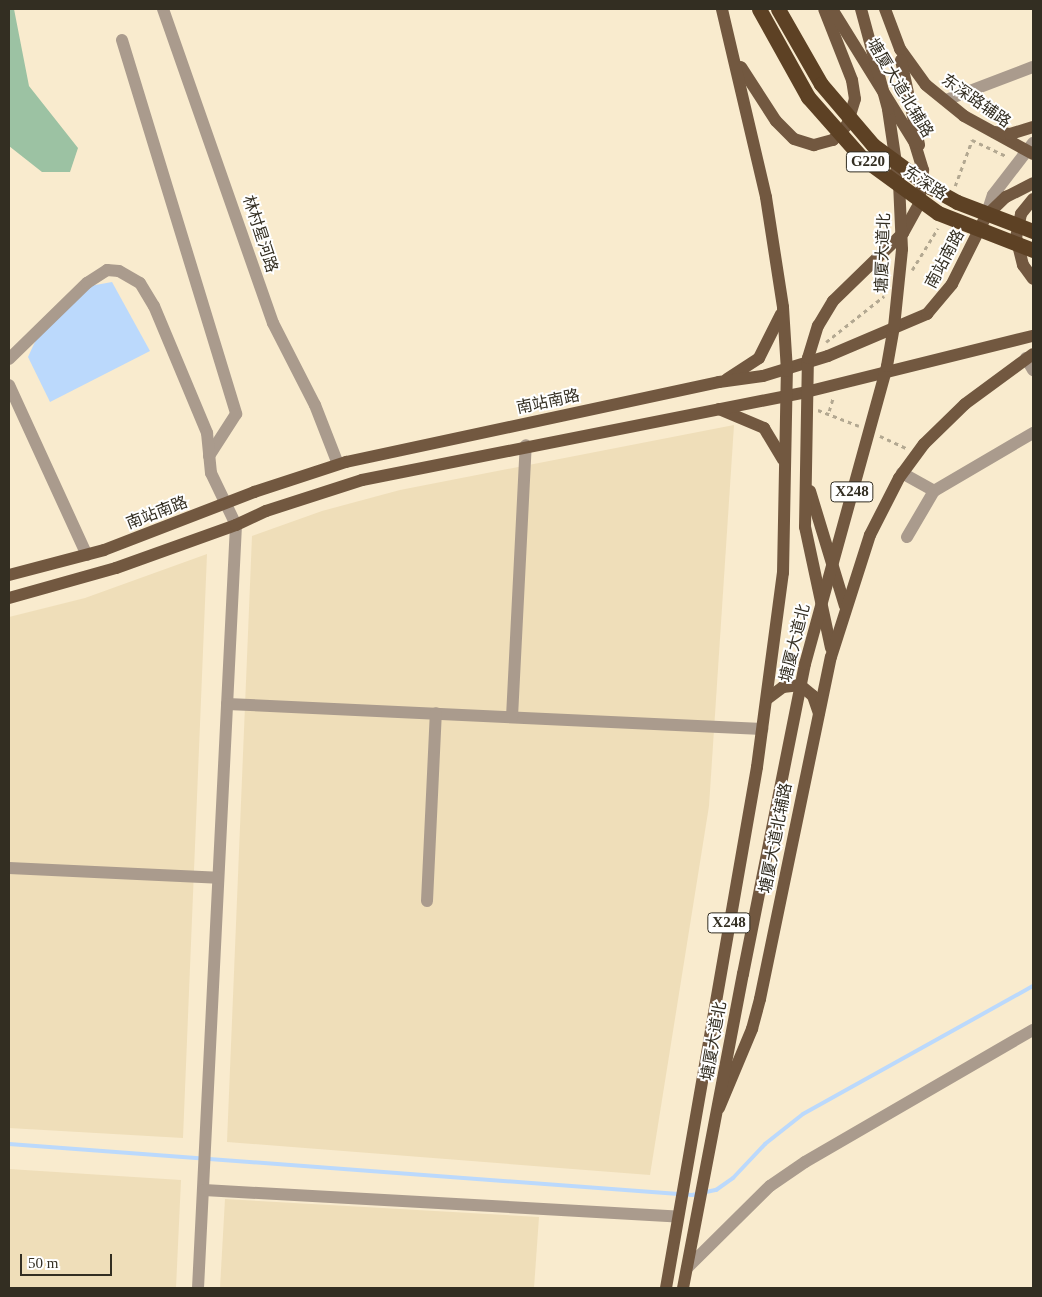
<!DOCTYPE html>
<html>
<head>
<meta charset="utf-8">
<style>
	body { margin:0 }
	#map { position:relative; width:1042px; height:1297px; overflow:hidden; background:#f9ebce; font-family:"Times New Roman","Noto Sans SC",serif }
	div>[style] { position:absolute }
	.built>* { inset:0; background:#efdeb9 }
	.forest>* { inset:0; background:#9cc2a3 }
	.water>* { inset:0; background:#bbd9fc }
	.stream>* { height:4px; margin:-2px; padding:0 2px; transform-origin:2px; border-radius:2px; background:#bbd9fc }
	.path>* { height:2.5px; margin-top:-1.25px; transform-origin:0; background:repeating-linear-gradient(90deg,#b3a891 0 4px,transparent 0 8px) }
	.minor>* { height:12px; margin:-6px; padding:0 6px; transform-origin:6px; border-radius:6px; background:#aa9b8d }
	.major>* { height:12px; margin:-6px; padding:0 6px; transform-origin:6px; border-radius:6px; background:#725840 }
	.major-bridge>* { height:12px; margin:-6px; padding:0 6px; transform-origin:6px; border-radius:6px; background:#725840 }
	.highway-bridge>* { height:15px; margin:-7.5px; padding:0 7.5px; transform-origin:7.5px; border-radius:7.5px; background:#5d4124 }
	span { translate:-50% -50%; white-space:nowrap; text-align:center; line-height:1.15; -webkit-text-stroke:4px #fff; paint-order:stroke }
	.shield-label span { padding:1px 4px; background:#fff; border:1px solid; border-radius:4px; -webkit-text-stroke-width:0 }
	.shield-label { font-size:15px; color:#332e22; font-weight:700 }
	.street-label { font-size:16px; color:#332e22 }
	.frame { position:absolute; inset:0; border:10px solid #332e22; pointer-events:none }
	.scale { position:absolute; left:20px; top:1254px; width:92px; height:22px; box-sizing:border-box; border:2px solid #332e22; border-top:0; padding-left:6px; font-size:15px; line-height:18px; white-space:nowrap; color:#332e22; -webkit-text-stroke:4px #fff; paint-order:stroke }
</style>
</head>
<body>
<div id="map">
	<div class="built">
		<div style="clip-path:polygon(734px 425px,709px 806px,650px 1175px,227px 1142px,252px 536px,322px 511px,400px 490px)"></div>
		<div style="clip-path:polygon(207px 554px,183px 1138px,9px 1128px,9px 617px,85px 598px)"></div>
		<div style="clip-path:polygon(9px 1169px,181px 1180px,176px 1288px,9px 1288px)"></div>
		<div style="clip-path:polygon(225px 1199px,539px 1217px,534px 1288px,220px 1288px)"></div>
	</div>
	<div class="forest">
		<div style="clip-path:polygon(9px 9px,14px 9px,29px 86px,78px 148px,70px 172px,42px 172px,9px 146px)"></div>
	</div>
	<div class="water">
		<div style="clip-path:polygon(112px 282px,150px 351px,50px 402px,28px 357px,39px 333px,90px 286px)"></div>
	</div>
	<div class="stream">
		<div style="left:9px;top:1144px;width:685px;rotate:4.27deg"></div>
		<div style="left:692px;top:1195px;width:25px;rotate:-12deg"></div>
		<div style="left:716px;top:1190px;width:21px;rotate:-35deg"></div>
		<div style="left:733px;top:1178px;width:47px;rotate:-46.7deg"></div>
		<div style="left:765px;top:1144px;width:48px;rotate:-38.3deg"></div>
		<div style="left:803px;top:1114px;width:263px;rotate:-29.1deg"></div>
	</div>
	<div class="path">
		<div style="left:955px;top:186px;width:49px;rotate:-69.7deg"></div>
		<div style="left:972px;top:140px;width:38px;rotate:25deg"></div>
		<div style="left:912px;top:270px;width:49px;rotate:-58.2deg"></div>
		<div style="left:826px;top:342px;width:74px;rotate:-38.4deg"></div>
		<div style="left:818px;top:410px;width:44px;rotate:21.3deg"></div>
		<div style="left:829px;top:411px;width:14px;rotate:-73deg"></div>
		<div style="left:880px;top:436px;width:29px;rotate:25deg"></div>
	</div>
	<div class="minor">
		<div style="left:163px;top:9px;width:333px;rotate:70.7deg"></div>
		<div style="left:273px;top:323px;width:92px;rotate:62.9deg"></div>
		<div style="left:315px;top:405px;width:63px;rotate:68.7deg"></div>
		<div style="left:122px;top:40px;width:391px;rotate:73deg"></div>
		<div style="left:236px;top:414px;width:50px;rotate:122.7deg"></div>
		<div style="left:946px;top:100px;width:93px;rotate:-20.8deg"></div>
		<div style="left:986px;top:216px;width:22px;rotate:-72deg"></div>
		<div style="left:993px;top:195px;width:66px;rotate:-52.4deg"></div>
		<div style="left:1026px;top:358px;width:14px;rotate:60deg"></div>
		<div style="left:9px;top:359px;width:109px;rotate:-44.3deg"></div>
		<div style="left:87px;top:283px;width:24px;rotate:-33deg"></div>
		<div style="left:107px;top:270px;width:12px;rotate:5deg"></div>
		<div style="left:119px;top:271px;width:24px;rotate:30deg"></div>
		<div style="left:140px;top:283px;width:27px;rotate:59deg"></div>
		<div style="left:154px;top:306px;width:138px;rotate:67.3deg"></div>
		<div style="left:207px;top:433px;width:40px;rotate:84.3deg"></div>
		<div style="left:211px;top:473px;width:58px;rotate:64.3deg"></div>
		<div style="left:236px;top:525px;width:764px;rotate:92.85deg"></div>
		<div style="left:9px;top:385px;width:187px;rotate:65.4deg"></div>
		<div style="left:902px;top:473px;width:37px;rotate:29deg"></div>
		<div style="left:907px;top:537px;width:53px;rotate:-59.6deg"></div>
		<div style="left:934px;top:491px;width:115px;rotate:-30.4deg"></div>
		<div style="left:227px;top:704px;width:536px;rotate:2.68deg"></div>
		<div style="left:512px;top:717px;width:272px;rotate:-87.1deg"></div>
		<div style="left:9px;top:868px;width:209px;rotate:2.7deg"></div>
		<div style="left:427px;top:901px;width:188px;rotate:-87.3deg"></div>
		<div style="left:204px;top:1190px;width:473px;rotate:3.2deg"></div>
		<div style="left:687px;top:1268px;width:117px;rotate:-44.7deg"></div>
		<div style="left:770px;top:1186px;width:42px;rotate:-34.4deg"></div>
		<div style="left:805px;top:1162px;width:263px;rotate:-30.1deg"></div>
	</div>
	<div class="major">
		<div style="left:885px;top:9px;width:43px;rotate:69.4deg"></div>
		<div style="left:900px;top:49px;width:44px;rotate:54.2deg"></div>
		<div style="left:926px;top:85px;width:49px;rotate:39.2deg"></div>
		<div style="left:964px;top:116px;width:79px;rotate:28.8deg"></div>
		<div style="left:901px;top:60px;width:87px;rotate:78deg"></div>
		<div style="left:741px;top:67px;width:64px;rotate:57.1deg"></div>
		<div style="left:776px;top:121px;width:25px;rotate:45deg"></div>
		<div style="left:794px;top:139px;width:21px;rotate:17deg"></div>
		<div style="left:814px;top:145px;width:20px;rotate:-15deg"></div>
		<div style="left:833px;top:140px;width:21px;rotate:-47deg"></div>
		<div style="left:847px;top:125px;width:27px;rotate:-73deg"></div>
		<div style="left:855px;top:99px;width:19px;rotate:-99deg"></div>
		<div style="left:852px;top:80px;width:76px;rotate:-111.5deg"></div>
		<div style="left:994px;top:132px;width:16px;rotate:7deg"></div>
		<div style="left:1010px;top:134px;width:24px;rotate:-17deg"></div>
		<div style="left:1033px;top:199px;width:19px;rotate:129deg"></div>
		<div style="left:1021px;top:214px;width:24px;rotate:102deg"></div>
		<div style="left:1016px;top:237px;width:29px;rotate:76deg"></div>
		<div style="left:1023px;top:265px;width:17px;rotate:54deg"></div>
		<div style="left:727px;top:379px;width:38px;rotate:-33deg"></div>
		<div style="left:759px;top:358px;width:49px;rotate:-63.4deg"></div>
		<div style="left:719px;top:409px;width:49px;rotate:22.9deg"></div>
		<div style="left:764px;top:428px;width:37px;rotate:59deg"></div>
		<div style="left:810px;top:491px;width:120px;rotate:73.1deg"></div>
		<div style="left:9px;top:575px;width:98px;rotate:-14.7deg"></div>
		<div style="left:104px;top:550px;width:161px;rotate:-21.1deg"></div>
		<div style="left:254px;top:492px;width:97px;rotate:-18.1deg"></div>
		<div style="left:346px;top:462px;width:381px;rotate:-12.1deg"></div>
		<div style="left:719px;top:382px;width:44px;rotate:-7.8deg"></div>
		<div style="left:763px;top:376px;width:68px;rotate:-17.1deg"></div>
		<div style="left:828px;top:356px;width:108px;rotate:-23deg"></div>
		<div style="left:927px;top:314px;width:39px;rotate:-50deg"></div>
		<div style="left:952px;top:284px;width:76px;rotate:-63.4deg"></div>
		<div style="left:986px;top:216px;width:28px;rotate:-44deg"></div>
		<div style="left:1006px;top:197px;width:30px;rotate:-27deg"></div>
		<div style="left:9px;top:598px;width:111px;rotate:-15.7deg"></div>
		<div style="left:116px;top:568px;width:127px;rotate:-19.7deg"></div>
		<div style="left:236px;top:525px;width:33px;rotate:-25deg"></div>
		<div style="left:266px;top:511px;width:101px;rotate:-17.9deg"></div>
		<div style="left:362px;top:480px;width:453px;rotate:-11.2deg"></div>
		<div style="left:806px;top:392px;width:234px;rotate:-13.9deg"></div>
		<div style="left:831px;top:648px;width:124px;rotate:-102.1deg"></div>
		<div style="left:805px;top:527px;width:169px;rotate:-89deg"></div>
		<div style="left:808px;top:358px;width:34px;rotate:-73deg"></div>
		<div style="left:818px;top:326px;width:29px;rotate:-59deg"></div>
		<div style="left:833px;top:301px;width:98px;rotate:-44.2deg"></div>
		<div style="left:903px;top:233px;width:33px;rotate:-61deg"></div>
		<div style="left:919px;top:204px;width:34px;rotate:-83deg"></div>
		<div style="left:923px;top:170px;width:28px;rotate:-107deg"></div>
		<div style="left:915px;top:143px;width:158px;rotate:-121.8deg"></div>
		<div style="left:767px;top:699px;width:20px;rotate:-37deg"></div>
		<div style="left:783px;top:687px;width:17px;rotate:-7deg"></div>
		<div style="left:800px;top:685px;width:17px;rotate:40deg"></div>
		<div style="left:813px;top:696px;width:18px;rotate:71deg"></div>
		<div style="left:719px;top:1108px;width:86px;rotate:-67.3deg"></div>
		<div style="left:752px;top:1029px;width:31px;rotate:-75deg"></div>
		<div style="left:760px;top:999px;width:349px;rotate:-78.3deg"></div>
		<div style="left:831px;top:657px;width:128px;rotate:-72.3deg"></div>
		<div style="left:870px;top:535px;width:64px;rotate:-63deg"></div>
		<div style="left:899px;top:478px;width:42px;rotate:-53.7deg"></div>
		<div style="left:924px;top:444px;width:57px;rotate:-44.3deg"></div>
		<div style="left:965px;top:404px;width:84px;rotate:-36.3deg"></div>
		<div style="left:666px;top:1288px;width:529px;rotate:-80.09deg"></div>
		<div style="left:757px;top:767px;width:196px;rotate:-82.4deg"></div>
		<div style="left:783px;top:573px;width:202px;rotate:-88.9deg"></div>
		<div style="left:787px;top:371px;width:64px;rotate:-93.6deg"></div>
		<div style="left:783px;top:307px;width:111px;rotate:-98.8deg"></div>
		<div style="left:766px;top:197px;width:193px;rotate:-103.2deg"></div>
		<div style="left:683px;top:1288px;width:320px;rotate:-79.2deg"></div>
	</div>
	<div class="major-bridge">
		<div style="left:743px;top:974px;width:316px;rotate:-78.7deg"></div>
		<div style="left:805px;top:664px;width:309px;rotate:-74.6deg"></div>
		<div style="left:887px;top:366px;width:40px;rotate:-80deg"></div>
		<div style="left:894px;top:327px;width:78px;rotate:-84.1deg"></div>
		<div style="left:902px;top:249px;width:66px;rotate:-92.6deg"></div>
		<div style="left:899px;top:183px;width:75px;rotate:-98.5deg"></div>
		<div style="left:888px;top:109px;width:104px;rotate:-105.1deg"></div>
	</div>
	<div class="highway-bridge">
		<div style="left:759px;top:9px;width:101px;rotate:60.9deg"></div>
		<div style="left:808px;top:97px;width:80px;rotate:48.5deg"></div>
		<div style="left:861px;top:157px;width:95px;rotate:36deg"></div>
		<div style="left:938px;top:213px;width:102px;rotate:21.3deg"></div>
		<div style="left:778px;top:9px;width:86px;rotate:60.2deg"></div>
		<div style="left:821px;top:84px;width:80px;rotate:49.6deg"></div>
		<div style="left:873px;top:145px;width:71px;rotate:36.4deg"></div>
		<div style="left:930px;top:187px;width:31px;rotate:29deg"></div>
		<div style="left:957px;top:202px;width:81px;rotate:20.9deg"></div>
	</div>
	<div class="shield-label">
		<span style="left:868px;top:162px">G220</span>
		<span style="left:852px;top:492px">X248</span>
		<span style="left:729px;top:923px">X248</span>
	</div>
	<div class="street-label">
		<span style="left:900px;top:88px;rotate:59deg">塘厦大道北辅路</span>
		<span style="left:976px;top:101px;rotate:35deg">东深路辅路</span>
		<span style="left:925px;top:183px;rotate:33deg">东深路</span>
		<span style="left:260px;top:234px;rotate:72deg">林村星河路</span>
		<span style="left:883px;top:253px;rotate:-88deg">塘厦大道北</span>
		<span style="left:945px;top:259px;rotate:-62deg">南站南路</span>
		<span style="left:548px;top:402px;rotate:-12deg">南站南路</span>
		<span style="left:157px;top:513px;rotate:-21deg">南站南路</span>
		<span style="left:795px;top:643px;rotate:-76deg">塘厦大道北</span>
		<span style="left:776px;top:838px;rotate:-79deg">塘厦大道北辅路</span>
		<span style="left:714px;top:1041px;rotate:-80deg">塘厦大道北</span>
	</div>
	<div class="frame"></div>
	<div class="scale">50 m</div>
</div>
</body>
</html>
